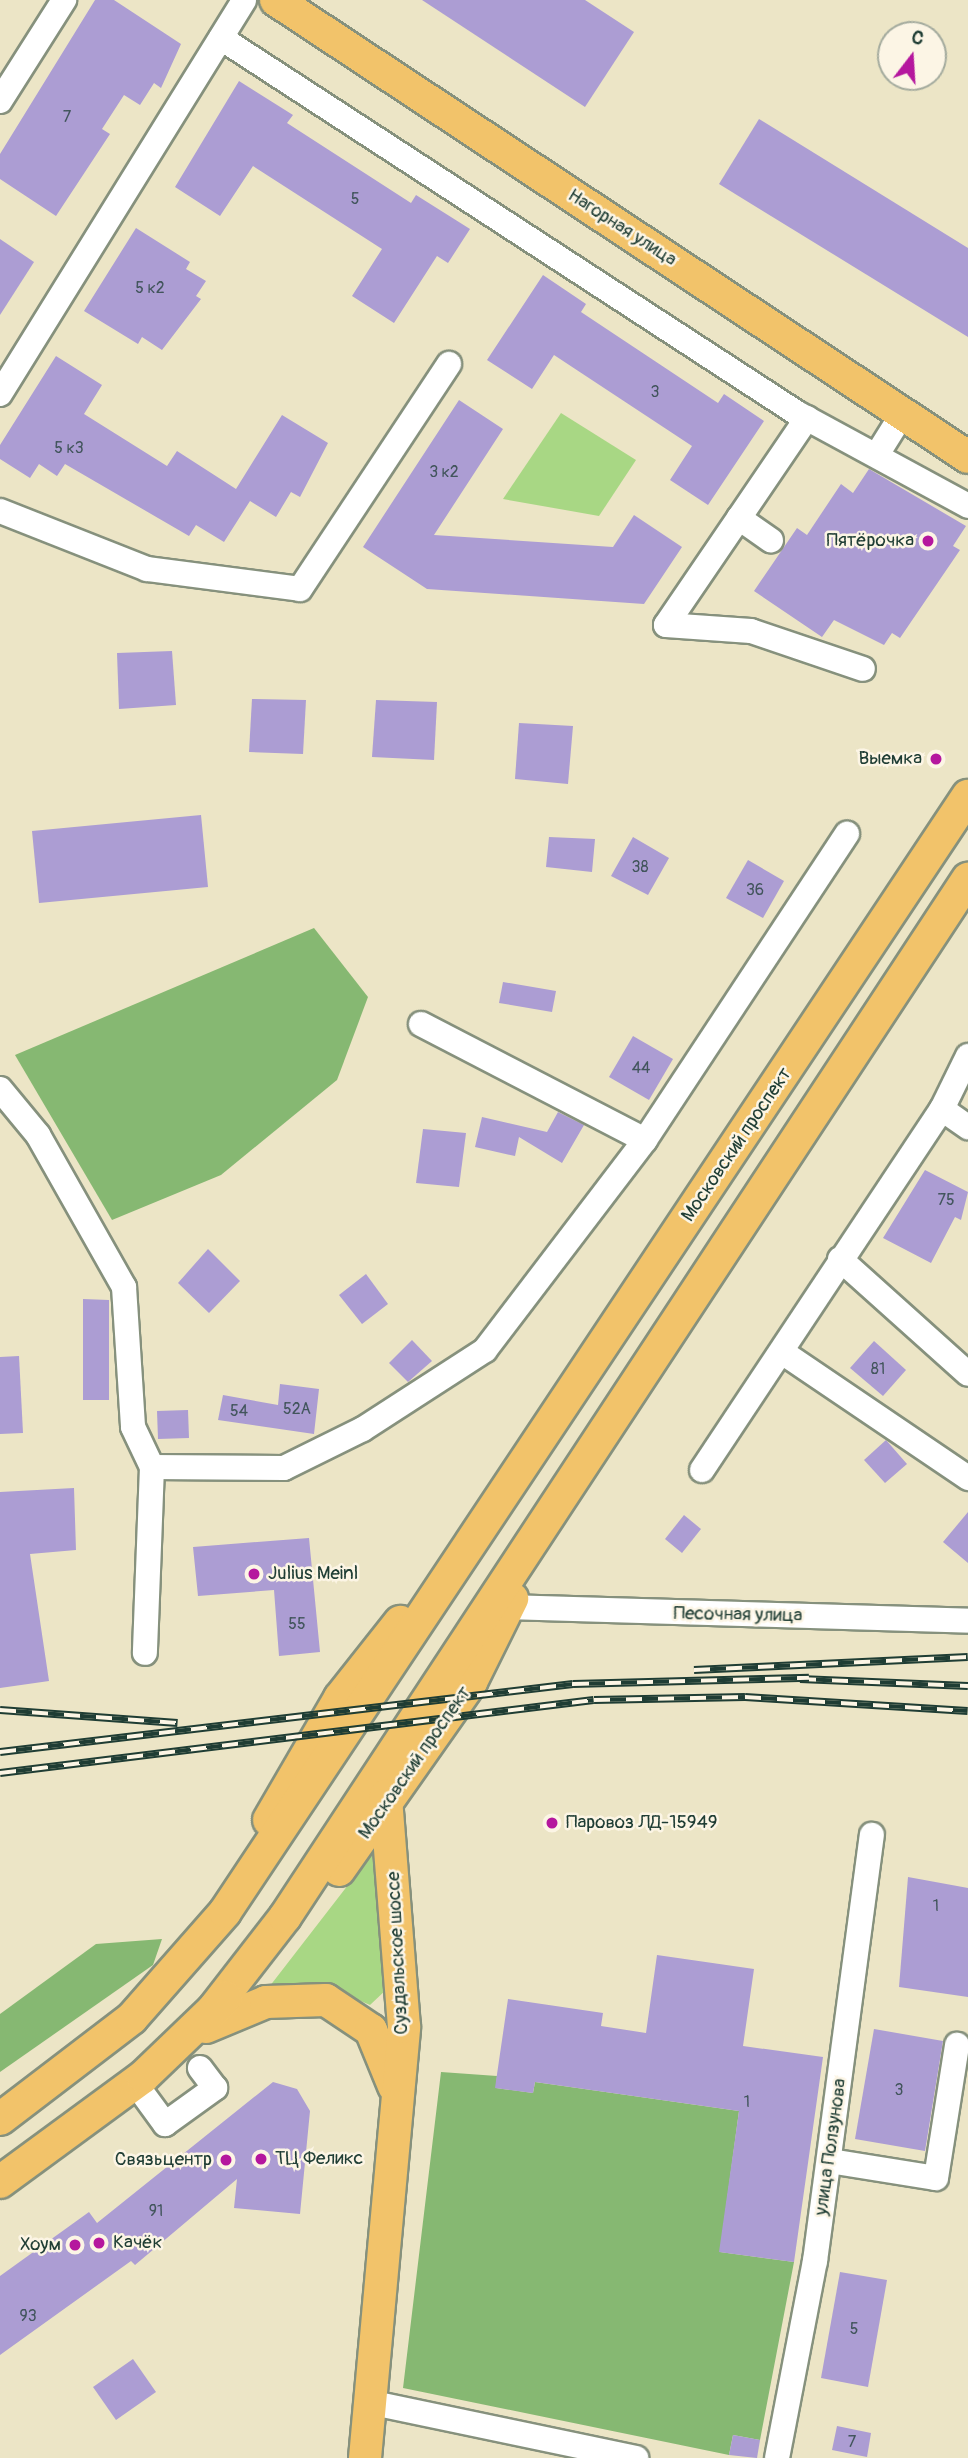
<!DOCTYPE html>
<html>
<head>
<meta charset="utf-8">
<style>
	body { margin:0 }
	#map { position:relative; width:968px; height:2458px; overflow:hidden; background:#ece5c6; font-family:Pangolin,sans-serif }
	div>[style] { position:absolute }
	.green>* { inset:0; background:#a8d784 }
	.forest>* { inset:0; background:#86b872 }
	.building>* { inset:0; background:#ac9dd3 }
	.roads { filter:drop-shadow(2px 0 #86917d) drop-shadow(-2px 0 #86917d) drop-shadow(0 2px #86917d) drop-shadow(0 -2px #86917d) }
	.minor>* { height:24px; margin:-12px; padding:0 12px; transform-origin:12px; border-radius:12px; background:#fff }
	.major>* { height:32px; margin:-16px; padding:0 16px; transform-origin:16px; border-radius:16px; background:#f2c36a }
	.rail>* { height:8px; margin-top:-4px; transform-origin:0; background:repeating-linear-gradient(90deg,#fcf5e5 0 16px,#1f3d34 0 32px); box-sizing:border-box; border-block:2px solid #1f3d34 }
	.dots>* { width:19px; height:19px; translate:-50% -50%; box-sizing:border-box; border:4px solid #fcf5e5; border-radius:50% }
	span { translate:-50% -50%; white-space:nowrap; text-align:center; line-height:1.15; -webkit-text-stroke:5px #fcf5e5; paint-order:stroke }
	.number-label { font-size:16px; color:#42555c }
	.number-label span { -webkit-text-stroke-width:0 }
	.street-label { font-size:19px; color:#1f3d34 }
	.poi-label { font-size:19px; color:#1f3d34 }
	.right { translate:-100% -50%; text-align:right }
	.left { translate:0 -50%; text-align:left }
	.north { position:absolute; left:877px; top:21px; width:70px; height:70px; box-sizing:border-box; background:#fcf5e5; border:2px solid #a4ab9e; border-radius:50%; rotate:17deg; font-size:19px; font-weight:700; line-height:28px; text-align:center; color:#1f3d34 }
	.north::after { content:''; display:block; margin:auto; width:24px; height:32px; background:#b5179e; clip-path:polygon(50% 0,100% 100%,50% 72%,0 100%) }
</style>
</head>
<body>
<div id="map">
	<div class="green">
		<div style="clip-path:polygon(561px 413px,636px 460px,599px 516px,503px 499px)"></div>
		<div style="clip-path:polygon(372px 1854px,388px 1988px,370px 2005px,326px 1986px,266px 1991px)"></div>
	</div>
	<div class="forest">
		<div style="clip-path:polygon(314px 928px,368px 997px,337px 1080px,221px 1175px,112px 1220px,15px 1055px)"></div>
		<div style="clip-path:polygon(162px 1939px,153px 1965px,0 2072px,0 2014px,96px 1944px)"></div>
		<div style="clip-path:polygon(441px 2072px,497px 2076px,496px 2088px,533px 2093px,535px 2082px,739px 2111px,720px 2252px,794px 2262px,760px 2440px,733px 2435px,729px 2455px,403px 2388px)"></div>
	</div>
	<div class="building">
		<div style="clip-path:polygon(95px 0,114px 0,181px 44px,161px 88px,154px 83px,140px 105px,124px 95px,102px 129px,110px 134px,56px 216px,0 179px,0 154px)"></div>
		<div style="clip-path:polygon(422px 0,585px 0,634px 32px,585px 107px)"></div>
		<div style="clip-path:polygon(239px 81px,293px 115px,287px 123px,411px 203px,416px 195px,470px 229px,448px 263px,437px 256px,394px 323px,352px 296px,382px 249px,253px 166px,220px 216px,175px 187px)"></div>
		<div style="clip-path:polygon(759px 119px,968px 248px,968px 337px,719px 184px)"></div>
		<div style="clip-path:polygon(136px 228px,190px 262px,186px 269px,206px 281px,196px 296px,201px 299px,162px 350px,142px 337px,138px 344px,84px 311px)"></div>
		<div style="clip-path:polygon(0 239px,34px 262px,0 315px)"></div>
		<div style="clip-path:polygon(543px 275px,586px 304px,581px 312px,718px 403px,724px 394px,764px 421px,708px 505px,670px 480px,692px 446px,554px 355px,532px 389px,487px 360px)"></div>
		<div style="clip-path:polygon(56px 356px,102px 385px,84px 414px,167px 466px,177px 451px,236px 489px,282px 415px,328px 443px,300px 497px,291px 492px,276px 517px,250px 501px,224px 542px,196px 525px,189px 536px,65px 464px,57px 476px,39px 464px,30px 478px,0 459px,0 445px)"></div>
		<div style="clip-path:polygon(459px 400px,503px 429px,434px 535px,613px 547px,634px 515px,682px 547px,644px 604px,427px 589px,363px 547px)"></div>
		<div style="clip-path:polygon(869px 469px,966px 526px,953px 546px,960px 550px,900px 638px,892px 633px,884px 645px,834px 620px,822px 637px,754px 591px,797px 528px,807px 535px,841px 484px,853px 493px)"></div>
		<div style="clip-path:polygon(172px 651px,176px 705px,119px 709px,117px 653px)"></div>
		<div style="clip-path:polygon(252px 699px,306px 700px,303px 754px,249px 752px)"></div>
		<div style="clip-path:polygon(376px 700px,437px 702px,434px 760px,372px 757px)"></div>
		<div style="clip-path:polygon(519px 723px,573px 726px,568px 784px,515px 779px)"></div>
		<div style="clip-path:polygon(201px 815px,208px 887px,39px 903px,32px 831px)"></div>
		<div style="clip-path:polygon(549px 837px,595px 839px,592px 872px,546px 867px)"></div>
		<div style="clip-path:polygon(633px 837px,669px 858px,648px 895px,611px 876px)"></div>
		<div style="clip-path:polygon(748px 860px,784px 881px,763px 918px,726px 898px)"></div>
		<div style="clip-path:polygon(503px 982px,556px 991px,552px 1012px,499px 1003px)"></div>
		<div style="clip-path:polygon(633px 1036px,673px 1059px,649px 1100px,609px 1077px)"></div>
		<div style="clip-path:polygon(558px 1112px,584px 1125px,562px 1163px,519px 1137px,515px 1156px,475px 1147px,482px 1117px,547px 1132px)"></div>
		<div style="clip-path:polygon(423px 1129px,466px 1133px,459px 1187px,416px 1183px)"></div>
		<div style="clip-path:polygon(925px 1170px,968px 1192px,961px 1220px,955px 1217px,931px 1263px,883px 1238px)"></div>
		<div style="clip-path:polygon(208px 1249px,240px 1281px,209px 1313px,178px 1283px)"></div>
		<div style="clip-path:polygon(366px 1274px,388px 1304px,362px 1324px,339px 1295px)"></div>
		<div style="clip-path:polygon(83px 1299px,109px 1300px,109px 1400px,83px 1400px)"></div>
		<div style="clip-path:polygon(412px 1340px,432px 1361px,408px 1382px,389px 1363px)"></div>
		<div style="clip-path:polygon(874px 1341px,906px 1370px,883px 1396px,850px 1368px)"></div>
		<div style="clip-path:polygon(19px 1356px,23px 1433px,0 1434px,0 1357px)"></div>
		<div style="clip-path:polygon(280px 1384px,319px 1389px,314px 1434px,218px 1420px,223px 1395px,278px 1405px)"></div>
		<div style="clip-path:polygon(188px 1410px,189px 1438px,158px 1439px,157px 1411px)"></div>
		<div style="clip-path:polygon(886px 1440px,907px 1464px,885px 1483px,864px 1460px)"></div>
		<div style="clip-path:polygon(74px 1488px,76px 1550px,30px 1554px,49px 1681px,0 1688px,0 1492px)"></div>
		<div style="clip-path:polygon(968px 1512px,968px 1563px,943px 1542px)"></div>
		<div style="clip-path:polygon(684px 1515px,701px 1529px,682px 1553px,665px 1539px)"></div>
		<div style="clip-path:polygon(309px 1538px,320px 1652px,279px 1656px,274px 1590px,198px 1596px,193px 1547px)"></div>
		<div style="clip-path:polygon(908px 1877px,968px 1888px,968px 1997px,899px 1987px)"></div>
		<div style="clip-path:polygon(657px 1955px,754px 1969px,743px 2046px,823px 2057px,794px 2262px,719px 2252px,739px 2111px,535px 2082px,533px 2093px,495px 2088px,508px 1999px,603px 2013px,601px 2026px,646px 2033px)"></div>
		<div style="clip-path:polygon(874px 2029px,943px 2041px,925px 2151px,855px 2139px)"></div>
		<div style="clip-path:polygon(273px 2082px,297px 2089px,310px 2111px,300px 2214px,234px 2208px,237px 2179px,135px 2265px,131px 2261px,0 2355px,0 2276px,89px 2212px,97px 2223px)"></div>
		<div style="clip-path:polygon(840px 2272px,887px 2280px,868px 2387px,821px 2378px)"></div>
		<div style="clip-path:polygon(133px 2359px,156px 2392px,116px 2420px,93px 2387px)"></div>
		<div style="clip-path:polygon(837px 2426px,871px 2433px,867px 2457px,832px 2450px)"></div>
		<div style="clip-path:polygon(733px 2435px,760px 2440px,757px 2458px,729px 2455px)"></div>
	</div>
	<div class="roads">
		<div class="minor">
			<div style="left:221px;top:38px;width:687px;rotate:33.07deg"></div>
			<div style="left:797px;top:413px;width:195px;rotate:28.5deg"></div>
			<div style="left:0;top:101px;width:120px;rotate:-57.6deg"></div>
			<div style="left:0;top:394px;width:463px;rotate:-58.2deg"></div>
			<div style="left:878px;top:453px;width:47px;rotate:-58deg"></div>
			<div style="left:0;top:511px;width:158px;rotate:21.5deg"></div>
			<div style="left:147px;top:569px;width:154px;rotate:7.4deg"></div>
			<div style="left:300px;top:589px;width:270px;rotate:-56.5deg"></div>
			<div style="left:739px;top:518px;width:121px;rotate:-55.8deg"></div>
			<div style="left:666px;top:625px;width:85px;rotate:4deg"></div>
			<div style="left:751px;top:631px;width:118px;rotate:18.7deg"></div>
			<div style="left:666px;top:625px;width:130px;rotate:-55.7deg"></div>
			<div style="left:739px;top:518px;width:39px;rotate:35deg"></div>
			<div style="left:421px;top:1024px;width:252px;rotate:27.4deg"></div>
			<div style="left:0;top:1089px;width:60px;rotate:50.4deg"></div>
			<div style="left:38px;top:1135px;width:175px;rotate:60.5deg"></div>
			<div style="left:124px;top:1287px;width:140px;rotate:86.3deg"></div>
			<div style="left:133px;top:1427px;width:44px;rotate:64.6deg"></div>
			<div style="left:152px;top:1467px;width:186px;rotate:92.2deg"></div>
			<div style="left:942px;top:1109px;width:32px;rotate:35deg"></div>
			<div style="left:840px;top:1259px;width:172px;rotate:41.9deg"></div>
			<div style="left:782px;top:1352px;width:225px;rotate:34.1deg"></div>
			<div style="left:152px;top:1467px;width:132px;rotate:0.4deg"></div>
			<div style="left:284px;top:1468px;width:88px;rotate:-26.3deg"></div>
			<div style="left:363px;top:1429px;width:145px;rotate:-32.9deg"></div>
			<div style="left:485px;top:1350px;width:264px;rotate:-52.7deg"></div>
			<div style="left:645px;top:1140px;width:367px;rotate:-56.6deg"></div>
			<div style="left:702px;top:1470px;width:433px;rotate:-56.4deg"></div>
			<div style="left:942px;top:1109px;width:59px;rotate:-63.9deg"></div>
			<div style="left:509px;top:1607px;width:459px;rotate:1.7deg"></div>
			<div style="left:135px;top:2083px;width:51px;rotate:53.8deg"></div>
			<div style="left:165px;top:2124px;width:62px;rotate:-35.8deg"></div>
			<div style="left:215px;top:2088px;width:25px;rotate:-127deg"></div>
			<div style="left:830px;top:2161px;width:107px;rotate:9.1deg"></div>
			<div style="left:936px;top:2178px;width:135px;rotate:-81deg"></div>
			<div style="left:373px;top:2403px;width:269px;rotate:11.8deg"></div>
			<div style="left:777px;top:2458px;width:201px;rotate:-79.1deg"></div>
			<div style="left:815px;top:2261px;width:430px;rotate:-82.4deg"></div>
		</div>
		<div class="major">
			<div style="left:276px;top:0;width:829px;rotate:33.44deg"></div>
			<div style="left:269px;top:1820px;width:141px;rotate:-59.8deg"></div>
			<div style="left:340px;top:1698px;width:97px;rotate:-51.7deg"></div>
			<div style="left:339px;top:1870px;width:230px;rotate:-54.9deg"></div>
			<div style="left:471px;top:1682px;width:93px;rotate:-63.7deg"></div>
			<div style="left:212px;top:2011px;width:119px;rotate:-52.2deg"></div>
			<div style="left:285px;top:1917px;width:1243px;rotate:-56.66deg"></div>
			<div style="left:206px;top:2027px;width:65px;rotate:-22.6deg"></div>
			<div style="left:266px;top:2002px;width:60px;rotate:-1.9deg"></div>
			<div style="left:326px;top:2000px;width:54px;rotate:33.7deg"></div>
			<div style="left:371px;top:2030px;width:61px;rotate:67.7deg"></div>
			<div style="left:0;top:2119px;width:166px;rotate:-37.4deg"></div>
			<div style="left:132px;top:2018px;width:141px;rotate:-48.7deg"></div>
			<div style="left:225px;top:1912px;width:1341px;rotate:-56.35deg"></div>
			<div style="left:0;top:2182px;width:177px;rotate:-36.3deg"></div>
			<div style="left:143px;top:2077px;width:115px;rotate:-43.9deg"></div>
			<div style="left:365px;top:2458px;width:433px;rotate:-84.8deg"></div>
			<div style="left:404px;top:2027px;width:232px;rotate:-94.5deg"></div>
		</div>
	</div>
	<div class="rail">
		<div style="left:694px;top:1670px;width:274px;rotate:-2.7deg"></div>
		<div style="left:800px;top:1679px;width:168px;rotate:2.4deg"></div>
		<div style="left:0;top:1710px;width:178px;rotate:4.2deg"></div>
		<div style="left:0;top:1752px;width:577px;rotate:-6.77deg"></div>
		<div style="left:573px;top:1684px;width:236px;rotate:-1.5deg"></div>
		<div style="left:0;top:1773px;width:598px;rotate:-7.01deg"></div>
		<div style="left:594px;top:1700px;width:151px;rotate:-1.1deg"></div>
		<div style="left:745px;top:1697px;width:223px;rotate:3.6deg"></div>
	</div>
	<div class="dots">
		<div style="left:928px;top:541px;background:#b5179e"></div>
		<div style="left:936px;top:759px;background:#b5179e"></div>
		<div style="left:254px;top:1574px;background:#b5179e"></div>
		<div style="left:552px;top:1823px;background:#b5179e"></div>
		<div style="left:261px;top:2159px;background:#b5179e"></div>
		<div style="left:226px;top:2160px;background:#b5179e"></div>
		<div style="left:99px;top:2243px;background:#b5179e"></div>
		<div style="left:75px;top:2245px;background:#b5179e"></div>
	</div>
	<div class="number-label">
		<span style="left:67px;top:117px">7</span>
		<span style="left:355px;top:199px">5</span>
		<span style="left:150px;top:288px">5 к2</span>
		<span style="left:655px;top:392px">3</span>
		<span style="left:69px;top:448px">5 к3</span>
		<span style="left:444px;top:472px">3 к2</span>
		<span style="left:640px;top:867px">38</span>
		<span style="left:755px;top:890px">36</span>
		<span style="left:641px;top:1068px">44</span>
		<span style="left:946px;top:1200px">75</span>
		<span style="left:878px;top:1369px">81</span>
		<span style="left:297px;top:1409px">52А</span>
		<span style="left:239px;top:1411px">54</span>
		<span style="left:297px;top:1624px">55</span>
		<span style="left:936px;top:1906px">1</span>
		<span style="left:899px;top:2090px">3</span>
		<span style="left:747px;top:2102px">1</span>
		<span style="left:156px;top:2211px">91</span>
		<span style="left:28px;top:2316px">93</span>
		<span style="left:854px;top:2329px">5</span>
		<span style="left:852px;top:2442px">7</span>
	</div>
	<div class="street-label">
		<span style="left:622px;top:228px;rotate:33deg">Нагорная улица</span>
		<span style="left:737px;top:1145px;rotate:-56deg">Московский проспект</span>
		<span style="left:738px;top:1615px;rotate:1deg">Песочная улица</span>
		<span style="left:415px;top:1763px;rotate:-55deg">Московский проспект</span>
		<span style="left:398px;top:1953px;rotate:-93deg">Суздальское шоссе</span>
		<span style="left:831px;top:2147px;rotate:-82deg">улица Ползунова</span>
	</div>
	<div class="poi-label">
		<span class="right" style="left:914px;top:541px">Пятёрочка</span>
		<span class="right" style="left:922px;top:759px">Выемка</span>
		<span class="left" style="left:268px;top:1574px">Julius Meinl</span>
		<span class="left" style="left:566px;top:1823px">Паровоз ЛД-15949</span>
		<span class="left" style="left:275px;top:2159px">ТЦ Феликс</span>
		<span class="right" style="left:212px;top:2160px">Связьцентр</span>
		<span class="left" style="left:113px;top:2243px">Качёк</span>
		<span class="right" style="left:61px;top:2245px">Хоум</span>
	</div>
	<div class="north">С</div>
</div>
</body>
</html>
